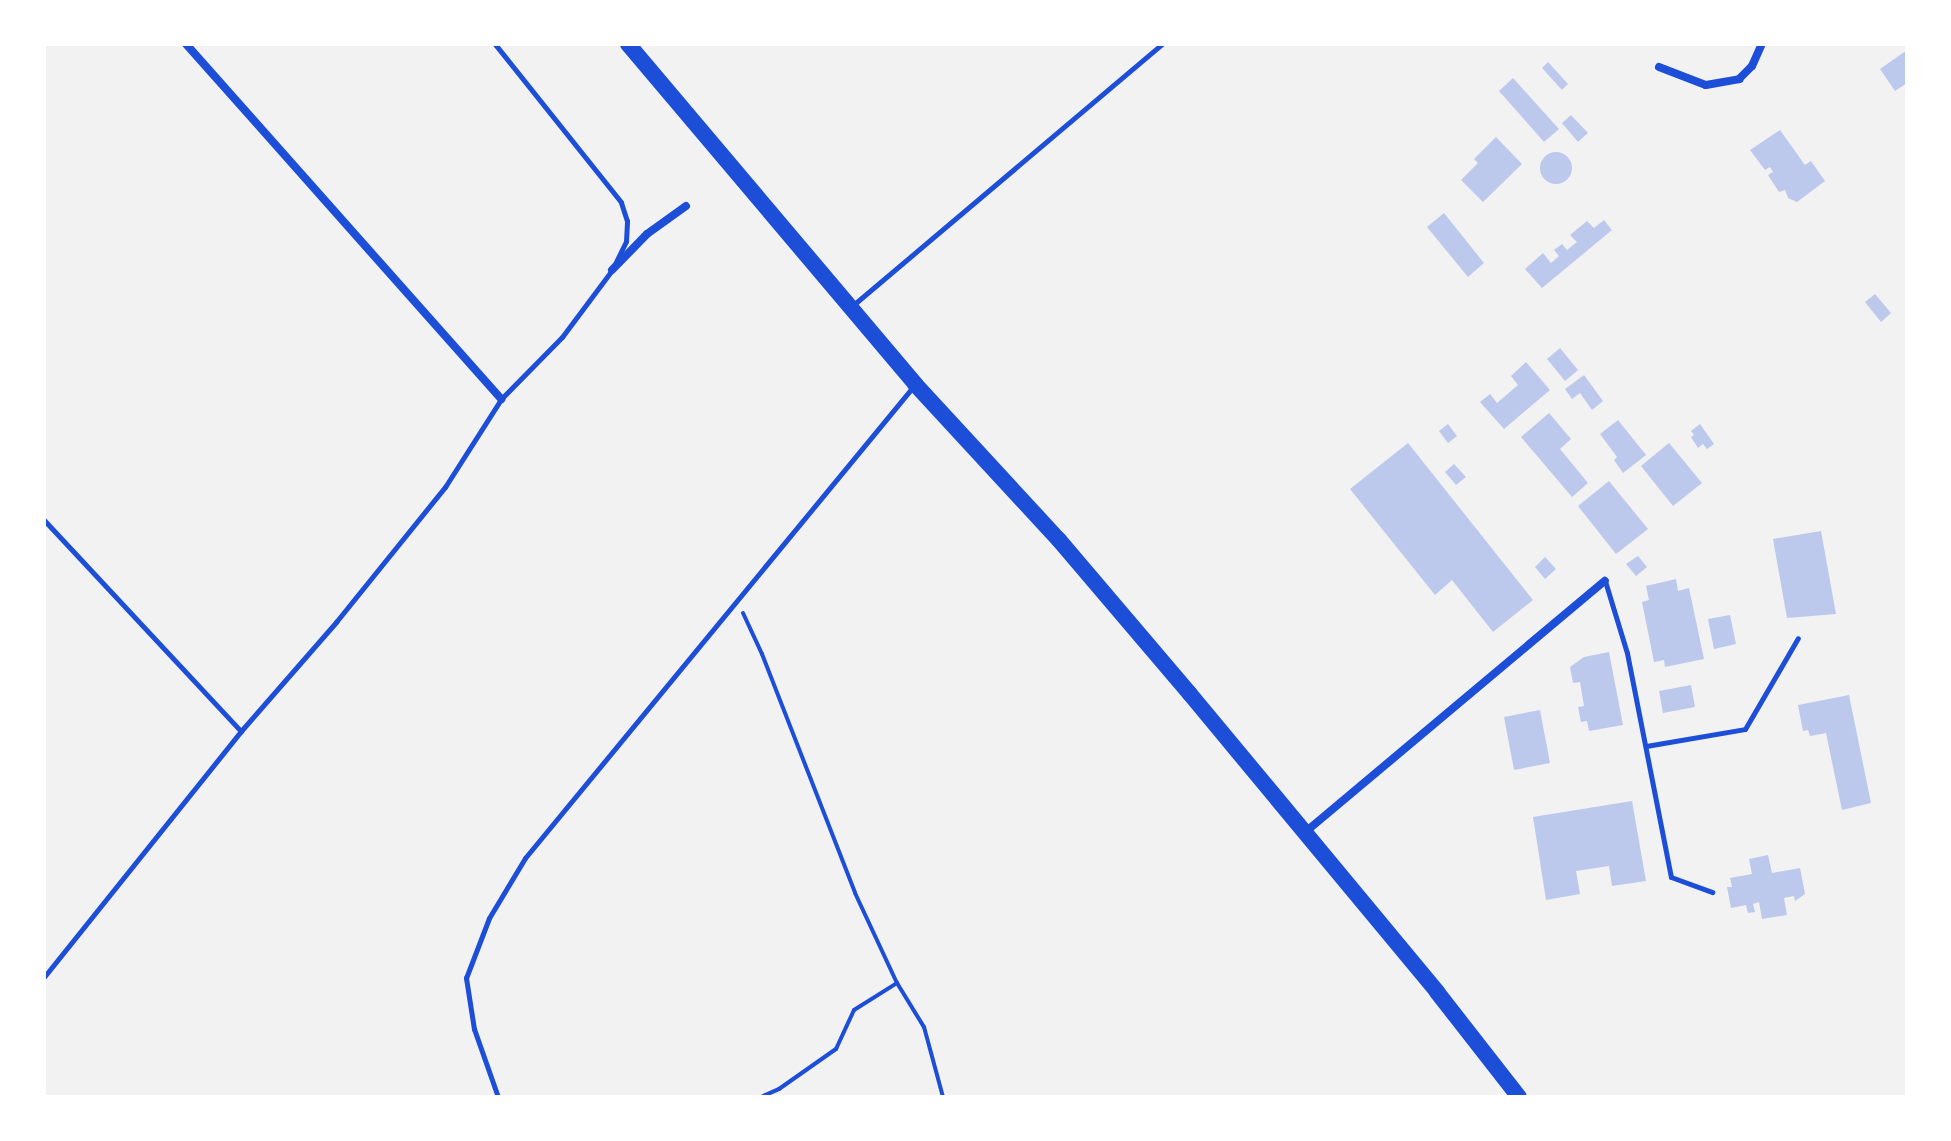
<!DOCTYPE html>
<html>
<head>
<meta charset="utf-8">
<style>
	body { margin:0 }
	#map { position:relative; width:1951px; height:1141px; overflow:hidden; background:#f2f2f2; font-family:Rubik,sans-serif }
	div>[style] { position:absolute }
	.building>* { inset:0; background:#bdc9ec }
	.round { border-radius:50% }
	.path>* { height:4px; margin:-2px; padding:0 2px; transform-origin:2px; border-radius:2px; background:#1d4ed8 }
	.service>* { height:5px; margin:-2.5px; padding:0 2.5px; transform-origin:2.5px; border-radius:2.5px; background:#1d4ed8 }
	.minor>* { height:8px; margin:-4px; padding:0 4px; transform-origin:4px; border-radius:4px; background:#1d4ed8 }
	.secondary>* { height:16px; margin:-8px; padding:0 8px; transform-origin:8px; border-radius:8px; background:#1d4ed8 }
	span { translate:-50% -50%; white-space:nowrap; text-align:center; line-height:1.15; -webkit-text-stroke:8px #fff; paint-order:stroke }
	.frame { position:absolute; inset:0; border:46px solid #fff; pointer-events:none }
</style>
</head>
<body>
<div id="map">
	<div class="building">
		<div style="clip-path:polygon(1907px 50px,1907px 83px,1895px 91px,1880px 69px)"></div>
		<div style="clip-path:polygon(1548px 62px,1568px 84px,1562px 90px,1542px 68px)"></div>
		<div style="clip-path:polygon(1513px 78px,1559px 129px,1544px 142px,1499px 91px)"></div>
		<div style="clip-path:polygon(1571px 115px,1588px 133px,1578px 142px,1562px 123px)"></div>
		<div style="clip-path:polygon(1780px 130px,1805px 165px,1811px 161px,1825px 181px,1797px 202px,1788px 198px,1785px 190px,1779px 192px,1768px 175px,1773px 172px,1770px 167px,1765px 170px,1750px 150px)"></div>
		<div style="clip-path:polygon(1496px 137px,1522px 164px,1483px 202px,1461px 180px,1478px 163px,1474px 159px)"></div>
		<div class="round" style="left:1540px;top:152px;width:32px;height:32px"></div>
		<div style="clip-path:polygon(1444px 213px,1484px 263px,1468px 277px,1427px 227px)"></div>
		<div style="clip-path:polygon(1604px 220px,1612px 230px,1542px 288px,1525px 269px,1543px 253px,1551px 263px,1559px 256px,1554px 250px,1562px 244px,1567px 250px,1577px 242px,1570px 235px,1587px 221px,1594px 228px)"></div>
		<div style="clip-path:polygon(1875px 294px,1891px 313px,1881px 322px,1865px 302px)"></div>
		<div style="clip-path:polygon(1560px 348px,1578px 370px,1565px 381px,1547px 359px)"></div>
		<div style="clip-path:polygon(1526px 362px,1550px 390px,1504px 429px,1480px 402px,1490px 394px,1497px 403px,1518px 385px,1511px 376px)"></div>
		<div style="clip-path:polygon(1584px 375px,1603px 401px,1592px 410px,1580px 393px,1572px 399px,1565px 389px)"></div>
		<div style="clip-path:polygon(1549px 413px,1571px 439px,1560px 449px,1588px 483px,1572px 497px,1521px 437px)"></div>
		<div style="clip-path:polygon(1618px 420px,1646px 455px,1623px 473px,1614px 460px,1617px 457px,1600px 434px)"></div>
		<div style="clip-path:polygon(1448px 424px,1457px 436px,1448px 443px,1439px 431px)"></div>
		<div style="clip-path:polygon(1700px 424px,1714px 444px,1707px 449px,1703px 444px,1698px 448px,1691px 437px,1694px 435px,1691px 431px)"></div>
		<div style="clip-path:polygon(1408px 443px,1533px 600px,1493px 632px,1452px 580px,1435px 595px,1350px 489px)"></div>
		<div style="clip-path:polygon(1669px 443px,1702px 483px,1673px 506px,1641px 466px)"></div>
		<div style="clip-path:polygon(1454px 464px,1466px 477px,1456px 485px,1445px 472px)"></div>
		<div style="clip-path:polygon(1609px 481px,1648px 529px,1616px 554px,1578px 506px)"></div>
		<div style="clip-path:polygon(1821px 531px,1836px 614px,1787px 618px,1773px 539px)"></div>
		<div style="clip-path:polygon(1638px 556px,1647px 567px,1636px 576px,1626px 564px)"></div>
		<div style="clip-path:polygon(1545px 557px,1556px 569px,1545px 579px,1535px 567px)"></div>
		<div style="clip-path:polygon(1676px 579px,1678px 591px,1689px 588px,1704px 659px,1665px 667px,1664px 660px,1654px 662px,1642px 602px,1649px 600px,1646px 586px)"></div>
		<div style="clip-path:polygon(1730px 615px,1736px 644px,1714px 649px,1708px 619px)"></div>
		<div style="clip-path:polygon(1609px 652px,1623px 725px,1589px 731px,1587px 721px,1581px 722px,1578px 707px,1584px 706px,1580px 682px,1573px 683px,1570px 667px,1584px 657px)"></div>
		<div style="clip-path:polygon(1691px 685px,1695px 707px,1663px 713px,1659px 691px)"></div>
		<div style="clip-path:polygon(1849px 695px,1871px 803px,1842px 810px,1826px 733px,1810px 736px,1808px 730px,1803px 731px,1798px 705px)"></div>
		<div style="clip-path:polygon(1540px 710px,1550px 763px,1514px 770px,1504px 717px)"></div>
		<div style="clip-path:polygon(1632px 801px,1646px 881px,1612px 886px,1609px 866px,1576px 871px,1580px 894px,1546px 900px,1533px 817px)"></div>
		<div style="clip-path:polygon(1768px 855px,1772px 873px,1800px 868px,1805px 894px,1795px 901px,1794px 896px,1784px 898px,1787px 915px,1762px 919px,1759px 902px,1753px 904px,1755px 912px,1748px 913px,1746px 905px,1731px 908px,1727px 887px,1732px 887px,1730px 878px,1752px 874px,1749px 859px)"></div>
	</div>
	<div class="path">
		<div style="left:743px;top:613px;width:45px;rotate:65.1deg"></div>
		<div style="left:762px;top:654px;width:256px;rotate:68.7deg"></div>
		<div style="left:855px;top:893px;width:99px;rotate:65deg"></div>
		<div style="left:897px;top:983px;width:52px;rotate:58.5deg"></div>
		<div style="left:924px;top:1027px;width:73px;rotate:74.8deg"></div>
		<div style="left:761px;top:1097px;width:20px;rotate:-24deg"></div>
		<div style="left:779px;top:1089px;width:70px;rotate:-35.1deg"></div>
		<div style="left:836px;top:1049px;width:43px;rotate:-65.2deg"></div>
		<div style="left:854px;top:1010px;width:51px;rotate:-32.1deg"></div>
	</div>
	<div class="service">
		<div style="left:852px;top:306px;width:406px;rotate:-40.2deg"></div>
		<div style="left:44px;top:520px;width:289px;rotate:47deg"></div>
		<div style="left:1605px;top:581px;width:75px;rotate:73deg"></div>
		<div style="left:1627px;top:653px;width:228px;rotate:78.9deg"></div>
		<div style="left:1671px;top:877px;width:44px;rotate:20.1deg"></div>
		<div style="left:1646px;top:746px;width:100px;rotate:-9.7deg"></div>
		<div style="left:1745px;top:729px;width:105px;rotate:-59.8deg"></div>
		<div style="left:44px;top:977px;width:315px;rotate:-51.3deg"></div>
		<div style="left:241px;top:731px;width:145px;rotate:-48.9deg"></div>
		<div style="left:336px;top:622px;width:174px;rotate:-51.1deg"></div>
		<div style="left:445px;top:487px;width:104px;rotate:-57.5deg"></div>
		<div style="left:501px;top:399px;width:87px;rotate:-45.5deg"></div>
		<div style="left:562px;top:337px;width:84px;rotate:-53.3deg"></div>
		<div style="left:612px;top:270px;width:32px;rotate:-64deg"></div>
		<div style="left:626px;top:241px;width:20px;rotate:-87deg"></div>
		<div style="left:627px;top:221px;width:20px;rotate:-108deg"></div>
		<div style="left:621px;top:202px;width:202px;rotate:-128.6deg"></div>
		<div style="left:498px;top:1097px;width:72px;rotate:-109.4deg"></div>
		<div style="left:474px;top:1029px;width:52px;rotate:-98.9deg"></div>
		<div style="left:466px;top:978px;width:64px;rotate:-69deg"></div>
		<div style="left:489px;top:918px;width:70px;rotate:-59deg"></div>
		<div style="left:525px;top:858px;width:609px;rotate:-50.53deg"></div>
	</div>
	<div class="minor">
		<div style="left:186px;top:44px;width:475px;rotate:48.4deg"></div>
		<div style="left:1659px;top:67px;width:50px;rotate:21deg"></div>
		<div style="left:1706px;top:85px;width:34px;rotate:-10deg"></div>
		<div style="left:1739px;top:79px;width:18px;rotate:-45deg"></div>
		<div style="left:1752px;top:66px;width:24px;rotate:-66deg"></div>
		<div style="left:612px;top:270px;width:50px;rotate:-45.8deg"></div>
		<div style="left:647px;top:234px;width:48px;rotate:-35.7deg"></div>
		<div style="left:1303px;top:834px;width:394px;rotate:-40deg"></div>
	</div>
	<div class="secondary">
		<div style="left:628px;top:44px;width:445px;rotate:49.8deg"></div>
		<div style="left:915px;top:384px;width:212px;rotate:47.3deg"></div>
		<div style="left:1059px;top:540px;width:202px;rotate:49.6deg"></div>
		<div style="left:1190px;top:694px;width:387px;rotate:50.3deg"></div>
		<div style="left:1437px;top:992px;width:133px;rotate:52deg"></div>
	</div>
	<div class="frame"></div>
</div>
</body>
</html>
